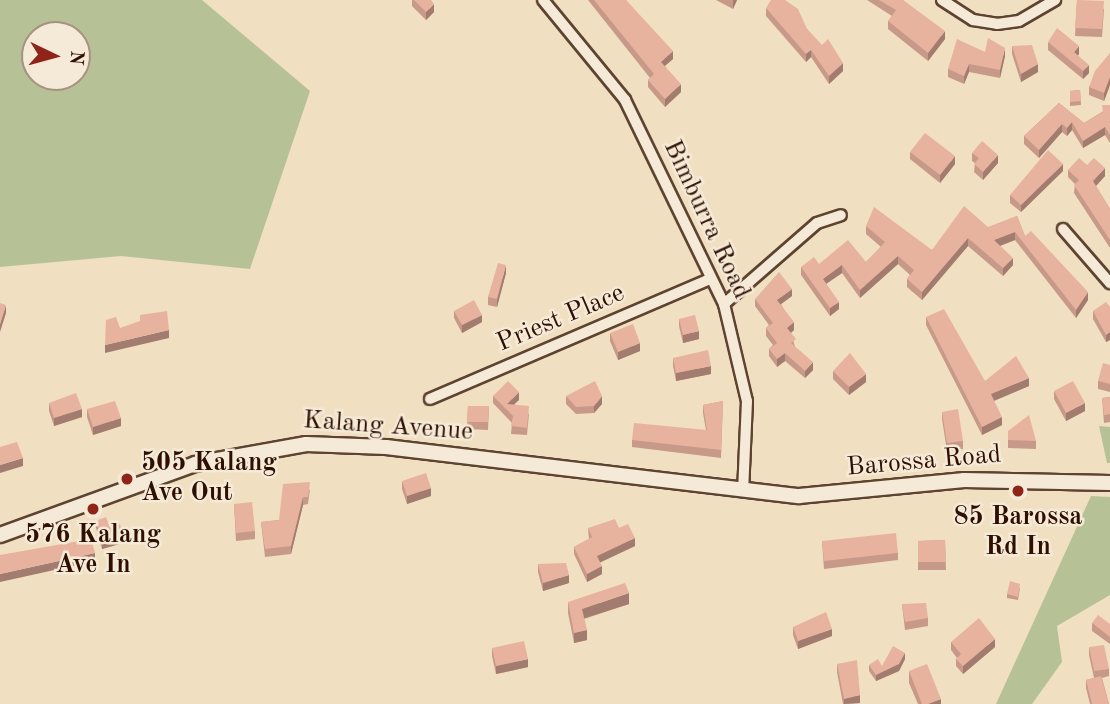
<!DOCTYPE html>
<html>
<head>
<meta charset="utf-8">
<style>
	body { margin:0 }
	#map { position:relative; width:1110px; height:704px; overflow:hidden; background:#f0dfc1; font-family:"Old Standard TT",serif }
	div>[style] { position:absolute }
	.green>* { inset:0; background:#b6c296 }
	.roads { filter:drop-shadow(2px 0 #5e4330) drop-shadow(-2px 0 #5e4330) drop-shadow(0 2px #5e4330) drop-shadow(0 -2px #5e4330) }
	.street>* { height:10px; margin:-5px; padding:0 5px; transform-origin:5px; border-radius:5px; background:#f5ead7 }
	.secondary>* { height:14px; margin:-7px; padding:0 7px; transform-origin:7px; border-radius:7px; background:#f5ead7 }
	.wall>* { inset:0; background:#c79988 }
	.shaded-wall>* { inset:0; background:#a27d6f }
	.building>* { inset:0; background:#e7b29e }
	.dots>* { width:19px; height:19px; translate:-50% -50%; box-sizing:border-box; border:4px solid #f5ead7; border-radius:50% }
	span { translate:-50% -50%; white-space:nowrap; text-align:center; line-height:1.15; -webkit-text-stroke:5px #f5ead7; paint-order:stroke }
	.street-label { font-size:26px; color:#2e0f00 }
	.poi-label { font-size:26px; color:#2e0f00; font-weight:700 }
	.left { translate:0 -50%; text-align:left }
	.north { position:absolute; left:21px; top:21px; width:70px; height:70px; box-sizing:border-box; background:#f5ead7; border:2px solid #a59281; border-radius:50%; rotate:95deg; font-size:19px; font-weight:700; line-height:28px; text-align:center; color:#2e0f00 }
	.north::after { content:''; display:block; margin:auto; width:24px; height:32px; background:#8f2418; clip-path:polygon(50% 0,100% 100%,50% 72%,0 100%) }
</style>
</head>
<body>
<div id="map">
	<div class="green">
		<div style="clip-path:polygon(evenodd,0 0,202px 0,310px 91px,250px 269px,121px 256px,0 267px,0 0,35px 35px,77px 35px,77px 77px,35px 77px,35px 35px)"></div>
		<div style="clip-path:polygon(1099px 426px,1110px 427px,1110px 463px,1107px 463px)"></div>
		<div style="clip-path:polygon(1091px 496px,1110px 497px,1110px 595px,1057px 626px,1062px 662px,1032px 704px,996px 704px)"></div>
	</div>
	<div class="roads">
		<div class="street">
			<div style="left:543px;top:0;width:129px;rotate:50.6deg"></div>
			<div style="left:625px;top:100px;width:227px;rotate:64.1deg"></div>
			<div style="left:724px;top:304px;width:100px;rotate:76.7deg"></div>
			<div style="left:747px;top:401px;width:90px;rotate:92.5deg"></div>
			<div style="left:942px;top:0;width:37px;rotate:33deg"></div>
			<div style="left:973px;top:20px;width:24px;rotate:9deg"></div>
			<div style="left:997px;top:24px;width:22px;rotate:-8deg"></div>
			<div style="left:1019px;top:21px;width:42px;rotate:-30.3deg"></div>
			<div style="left:1063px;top:229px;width:72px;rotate:49deg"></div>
			<div style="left:724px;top:304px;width:123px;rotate:-41.1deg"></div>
			<div style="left:817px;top:223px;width:25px;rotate:-18deg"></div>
			<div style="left:430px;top:399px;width:305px;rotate:-23.2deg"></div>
		</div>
		<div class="secondary">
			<div style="left:0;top:535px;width:208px;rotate:-20deg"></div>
			<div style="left:195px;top:464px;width:113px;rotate:-10.2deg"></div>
			<div style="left:306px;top:444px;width:80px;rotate:2.1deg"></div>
			<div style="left:386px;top:447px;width:416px;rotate:6.8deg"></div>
			<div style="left:799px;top:496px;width:166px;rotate:-5.5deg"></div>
			<div style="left:964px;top:480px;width:146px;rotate:1.2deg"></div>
		</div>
	</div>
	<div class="wall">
		<div style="clip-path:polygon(412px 0,414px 0,434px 12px,426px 20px,412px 6px)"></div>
		<div style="clip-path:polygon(588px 0,626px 0,673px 59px,665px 66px,681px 92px,665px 107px,648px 87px,648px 80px,650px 78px)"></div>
		<div style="clip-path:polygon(716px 0,737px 0,733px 9px)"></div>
		<div style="clip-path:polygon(867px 0,903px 0,945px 39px,928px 61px,888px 29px,888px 21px,892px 16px)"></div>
		<div style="clip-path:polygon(1077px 0,1104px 9px,1102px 37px,1075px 36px)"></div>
		<div style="clip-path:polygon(766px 8px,807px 29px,843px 71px,829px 84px,811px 57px,806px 62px,766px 16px)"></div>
		<div style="clip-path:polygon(1048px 42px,1079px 54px,1078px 56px,1089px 73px,1083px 79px,1048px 50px)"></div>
		<div style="clip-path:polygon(1012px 46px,1038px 72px,1021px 82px,1012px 54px)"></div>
		<div style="clip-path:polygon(985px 52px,1005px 56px,1000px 78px,969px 72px,964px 84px,948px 77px,948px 69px)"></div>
		<div style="clip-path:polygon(1110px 53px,1110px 85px,1104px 101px,1089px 95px,1089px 87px)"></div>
		<div style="clip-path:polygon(1080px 90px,1081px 105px,1070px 106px,1070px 91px)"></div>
		<div style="clip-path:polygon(1059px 103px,1084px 123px,1102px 112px,1110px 105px,1110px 143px,1105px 135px,1083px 148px,1072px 130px,1067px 136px,1062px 132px,1039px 158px,1024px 144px,1024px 136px)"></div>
		<div style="clip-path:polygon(910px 152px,955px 164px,940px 183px,910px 159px)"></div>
		<div style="clip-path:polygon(972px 153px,998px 163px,983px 180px,974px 172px,975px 163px,972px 161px)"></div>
		<div style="clip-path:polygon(1087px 165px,1105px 176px,1096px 186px,1110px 209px,1110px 248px,1074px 193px,1075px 184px,1068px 177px,1068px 170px)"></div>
		<div style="clip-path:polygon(1063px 171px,1021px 212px,1010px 203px,1010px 195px)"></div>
		<div style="clip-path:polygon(1017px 216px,1025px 236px,1088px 300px,1076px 318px,1015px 240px,1000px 246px,1013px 265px,1003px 276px,968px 246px,922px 300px,907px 287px,907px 279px,910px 275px,898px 264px,860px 298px,842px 273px,826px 284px,839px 309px,830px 316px,801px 275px,801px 267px,819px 264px,866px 262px,881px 247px,866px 234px,866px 226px,932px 250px)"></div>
		<div style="clip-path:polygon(506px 273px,497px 307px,488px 305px,488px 297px)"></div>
		<div style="clip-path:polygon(792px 296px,781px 304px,794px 330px,791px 333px,795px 347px,813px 370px,805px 378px,785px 361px,777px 367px,769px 356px,769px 349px,773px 345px,766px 336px,766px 328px,769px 325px,755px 306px,755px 299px)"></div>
		<div style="clip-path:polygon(1110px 307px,1110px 340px,1106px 342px,1093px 319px,1093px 311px)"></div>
		<div style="clip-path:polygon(454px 311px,482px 322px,462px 333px,454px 318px)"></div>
		<div style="clip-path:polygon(926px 317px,985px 381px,1029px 386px,994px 401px,1002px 425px,982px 435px,926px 325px)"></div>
		<div style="clip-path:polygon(679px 319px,699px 339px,683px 343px,679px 326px)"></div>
		<div style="clip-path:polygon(610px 333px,640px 351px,618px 360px,610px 341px)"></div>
		<div style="clip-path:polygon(673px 358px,711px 374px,676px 381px,673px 366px)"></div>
		<div style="clip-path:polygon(1110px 365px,1110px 392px,1098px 389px,1098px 381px)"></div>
		<div style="clip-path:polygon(833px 371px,866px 382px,849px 395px,833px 379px)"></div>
		<div style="clip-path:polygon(1054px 391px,1085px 411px,1066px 421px,1054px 399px)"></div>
		<div style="clip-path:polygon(493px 396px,519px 400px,514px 404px,529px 414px,527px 435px,511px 434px,512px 423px,493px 403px)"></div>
		<div style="clip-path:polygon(566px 396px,602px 404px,594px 413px,576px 414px,566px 404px)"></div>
		<div style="clip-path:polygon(1110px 397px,1110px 422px,1104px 423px,1102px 398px)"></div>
		<div style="clip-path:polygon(723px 401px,721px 458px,632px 447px,632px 440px,706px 430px,703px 413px,703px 405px)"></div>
		<div style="clip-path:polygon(49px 403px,82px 417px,54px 426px,49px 411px)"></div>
		<div style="clip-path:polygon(468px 406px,489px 406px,488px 430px,467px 429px)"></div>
		<div style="clip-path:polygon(87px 409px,121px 426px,93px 435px,87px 417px)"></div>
		<div style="clip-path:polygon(942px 412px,963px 441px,963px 449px,947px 451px,942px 419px)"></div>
		<div style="clip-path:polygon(1008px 431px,1036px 441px,1036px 449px,1008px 448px)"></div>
		<div style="clip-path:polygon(402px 481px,431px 496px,407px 504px,402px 489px)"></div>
		<div style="clip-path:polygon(310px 489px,308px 504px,303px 505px,291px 554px,265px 557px,261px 522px,279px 520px)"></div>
		<div style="clip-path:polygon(234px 504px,255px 531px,255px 539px,236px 541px)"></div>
		<div style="clip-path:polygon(96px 521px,110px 528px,123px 543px,102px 549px,96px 528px)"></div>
		<div style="clip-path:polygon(588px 528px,619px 528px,635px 546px,600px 562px,602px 574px,587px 582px,574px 554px,574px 547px,589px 539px)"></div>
		<div style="clip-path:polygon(945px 540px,946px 570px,918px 570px,918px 541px)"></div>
		<div style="clip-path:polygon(822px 541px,898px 553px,898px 560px,824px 569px)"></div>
		<div style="clip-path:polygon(538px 564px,569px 583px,543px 591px,538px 572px)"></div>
		<div style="clip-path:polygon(1020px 588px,1018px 600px,1007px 598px,1007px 594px)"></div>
		<div style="clip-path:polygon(568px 602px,629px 604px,584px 619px,587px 640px,574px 643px,568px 613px)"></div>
		<div style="clip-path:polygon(902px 604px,928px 618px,928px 626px,905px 630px)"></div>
		<div style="clip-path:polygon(1092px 623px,1110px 624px,1110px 644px,1092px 631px)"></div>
		<div style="clip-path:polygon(793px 627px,832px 636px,798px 649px,793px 635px)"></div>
		<div style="clip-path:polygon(951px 642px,995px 647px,963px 674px,956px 666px,956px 659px,957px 658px,951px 650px)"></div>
		<div style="clip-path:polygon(1089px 647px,1109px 669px,1109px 676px,1102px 678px,1109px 704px,1090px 704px,1086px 688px,1086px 680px,1094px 678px,1089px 655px)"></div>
		<div style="clip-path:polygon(492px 648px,528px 667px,496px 674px,492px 656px)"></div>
		<div style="clip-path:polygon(905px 659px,899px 671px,876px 681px,869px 671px,869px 665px,882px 666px)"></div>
		<div style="clip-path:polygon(837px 664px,860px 703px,843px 704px,837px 672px)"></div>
		<div style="clip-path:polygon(909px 671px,941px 704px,918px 704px,909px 683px)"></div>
	</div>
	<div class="shaded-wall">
		<div style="clip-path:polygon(733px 0,737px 0,733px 9px)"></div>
		<div style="clip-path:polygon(434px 4px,434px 12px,426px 20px,426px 12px)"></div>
		<div style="clip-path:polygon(945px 31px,945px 39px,928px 61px,928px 53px)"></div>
		<div style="clip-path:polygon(1079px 46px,1079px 54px,1074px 60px,1074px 52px)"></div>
		<div style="clip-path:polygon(1005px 48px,1005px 56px,1000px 78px,1000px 70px)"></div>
		<div style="clip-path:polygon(811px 50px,811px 57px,806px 62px,806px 54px)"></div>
		<div style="clip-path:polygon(673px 51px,673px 59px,661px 69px,661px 62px)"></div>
		<div style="clip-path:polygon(843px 63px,843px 71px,829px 84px,829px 76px)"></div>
		<div style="clip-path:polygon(969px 64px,969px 72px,964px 84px,964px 76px)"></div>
		<div style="clip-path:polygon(1038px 64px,1038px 72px,1021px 82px,1021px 74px)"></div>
		<div style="clip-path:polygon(1089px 65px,1089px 73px,1083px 79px,1083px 71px)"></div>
		<div style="clip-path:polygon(1110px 77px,1110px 85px,1104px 101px,1104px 93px)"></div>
		<div style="clip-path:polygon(681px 84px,681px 92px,665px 107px,665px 99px)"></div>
		<div style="clip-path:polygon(1072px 122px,1072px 130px,1067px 136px,1067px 128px)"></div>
		<div style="clip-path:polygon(1062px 124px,1062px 132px,1039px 158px,1039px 150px)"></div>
		<div style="clip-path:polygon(1105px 127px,1105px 135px,1083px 148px,1083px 141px)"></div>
		<div style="clip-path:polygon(998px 155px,998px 163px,983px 180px,983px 172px)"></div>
		<div style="clip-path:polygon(955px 156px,955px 164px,940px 183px,940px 175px)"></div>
		<div style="clip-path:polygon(1063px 164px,1063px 171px,1021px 212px,1021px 205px)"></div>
		<div style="clip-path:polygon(1105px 168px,1105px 176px,1093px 189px,1093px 181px)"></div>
		<div style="clip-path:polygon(1015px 232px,1015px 240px,994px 248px,994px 240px)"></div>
		<div style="clip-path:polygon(968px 238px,968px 246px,922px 300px,922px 292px)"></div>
		<div style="clip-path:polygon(898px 256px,898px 264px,860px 298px,860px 290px)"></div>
		<div style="clip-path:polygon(1013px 258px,1013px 265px,1003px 276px,1003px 268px)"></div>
		<div style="clip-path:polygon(506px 265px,506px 273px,497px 307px,497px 299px)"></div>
		<div style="clip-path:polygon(842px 265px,842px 273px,823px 286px,823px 279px)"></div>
		<div style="clip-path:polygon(792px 289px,792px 296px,777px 307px,777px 300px)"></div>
		<div style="clip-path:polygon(1088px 292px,1088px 300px,1076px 318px,1076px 310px)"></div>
		<div style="clip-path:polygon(839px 302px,839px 309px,830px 316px,830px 308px)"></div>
		<div style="clip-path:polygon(6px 305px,6px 313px,0 332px,0 324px)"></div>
		<div style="clip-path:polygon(482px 315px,482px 322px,462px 333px,462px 325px)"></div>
		<div style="clip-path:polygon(794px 322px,794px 330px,787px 336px,787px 328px)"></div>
		<div style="clip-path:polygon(169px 330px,169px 338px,105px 353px,105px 345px)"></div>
		<div style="clip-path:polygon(699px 331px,699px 339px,683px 343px,683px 335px)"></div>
		<div style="clip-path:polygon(1110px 332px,1110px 340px,1106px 342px,1106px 335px)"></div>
		<div style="clip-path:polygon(640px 343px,640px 351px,618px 360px,618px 352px)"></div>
		<div style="clip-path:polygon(785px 353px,785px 361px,777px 367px,777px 359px)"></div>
		<div style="clip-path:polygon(813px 362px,813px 370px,805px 378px,805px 371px)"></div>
		<div style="clip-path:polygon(711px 366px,711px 374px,676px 381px,676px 373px)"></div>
		<div style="clip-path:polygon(866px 374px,866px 382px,849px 395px,849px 387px)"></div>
		<div style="clip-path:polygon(1029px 378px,1029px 386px,991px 402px,991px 394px)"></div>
		<div style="clip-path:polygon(519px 392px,519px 400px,507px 411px,507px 404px)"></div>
		<div style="clip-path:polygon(602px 396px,602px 404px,594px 413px,594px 406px)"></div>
		<div style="clip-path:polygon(1085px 403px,1085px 411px,1066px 421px,1066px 413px)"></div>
		<div style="clip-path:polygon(82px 409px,82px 417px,54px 426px,54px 418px)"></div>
		<div style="clip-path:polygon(1002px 417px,1002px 425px,982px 435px,982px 427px)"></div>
		<div style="clip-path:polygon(121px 418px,121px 426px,93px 435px,93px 427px)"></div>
		<div style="clip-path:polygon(23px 458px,23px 466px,0 473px,0 465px)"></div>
		<div style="clip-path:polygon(431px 488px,431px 496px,407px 504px,407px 496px)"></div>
		<div style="clip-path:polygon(303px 497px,303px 505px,291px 554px,291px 546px)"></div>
		<div style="clip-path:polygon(123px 535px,123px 543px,102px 549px,102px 541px)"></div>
		<div style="clip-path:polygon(635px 538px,635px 546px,597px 564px,597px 556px)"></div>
		<div style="clip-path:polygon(95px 553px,95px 561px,0 582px,0 574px)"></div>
		<div style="clip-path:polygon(602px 566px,602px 574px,587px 582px,587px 574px)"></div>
		<div style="clip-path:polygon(569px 575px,569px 583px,543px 591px,543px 583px)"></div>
		<div style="clip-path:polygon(629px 593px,629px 604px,582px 619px,582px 609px)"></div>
		<div style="clip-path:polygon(832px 629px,832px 636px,798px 649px,798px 641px)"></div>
		<div style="clip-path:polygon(587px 630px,587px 640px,574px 643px,574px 633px)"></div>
		<div style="clip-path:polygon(995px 639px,995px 647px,963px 674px,963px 666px)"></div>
		<div style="clip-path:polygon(905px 653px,905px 659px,899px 671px,876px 681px,876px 675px)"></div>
		<div style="clip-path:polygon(528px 659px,528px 667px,496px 674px,496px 666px)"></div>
		<div style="clip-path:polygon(860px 695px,860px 703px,844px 704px,844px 699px)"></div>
		<div style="clip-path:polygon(941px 699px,941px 704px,928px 704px)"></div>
	</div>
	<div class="building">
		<div style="clip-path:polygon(414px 0,431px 0,434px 4px,426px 12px)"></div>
		<div style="clip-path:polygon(594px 0,626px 0,673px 51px,661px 62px,681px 84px,665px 99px,648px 80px,654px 74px)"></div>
		<div style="clip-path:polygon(771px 0,785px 0,798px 9px,807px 29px,822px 45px,828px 39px,843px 63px,829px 76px,811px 50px,806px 54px,766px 8px)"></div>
		<div style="clip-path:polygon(879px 0,903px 0,945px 31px,928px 53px,888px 21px,896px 10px)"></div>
		<div style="clip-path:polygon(1077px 0,1104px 1px,1102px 29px,1075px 28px)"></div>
		<div style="clip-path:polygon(1057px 28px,1079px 46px,1074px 52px,1089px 65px,1083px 71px,1048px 42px)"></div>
		<div style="clip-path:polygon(988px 38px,1005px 48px,1000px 70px,969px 64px,964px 76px,948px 69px,957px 39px,985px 52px)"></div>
		<div style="clip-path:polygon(1032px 45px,1038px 64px,1021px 74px,1012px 46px)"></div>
		<div style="clip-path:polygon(1110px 53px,1110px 77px,1104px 93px,1089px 87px,1095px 71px)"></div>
		<div style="clip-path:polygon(1080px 90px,1081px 101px,1070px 102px,1070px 91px)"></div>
		<div style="clip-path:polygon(1059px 103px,1084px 123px,1103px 112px,1102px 105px,1110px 105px,1110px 135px,1105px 127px,1083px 141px,1072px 122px,1067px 128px,1062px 124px,1039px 150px,1024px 136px)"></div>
		<div style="clip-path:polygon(925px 133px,955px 156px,940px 175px,910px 152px)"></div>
		<div style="clip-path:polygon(982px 141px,998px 155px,983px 172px,974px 164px,979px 158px,972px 153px)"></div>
		<div style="clip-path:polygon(1048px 150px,1063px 164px,1021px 205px,1010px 195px)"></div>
		<div style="clip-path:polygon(1079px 158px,1087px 165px,1094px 158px,1105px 168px,1093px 181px,1110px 209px,1110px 240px,1074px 185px,1079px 180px,1068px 170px)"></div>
		<div style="clip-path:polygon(964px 206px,988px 227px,1017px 216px,1025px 236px,1031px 231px,1088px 292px,1076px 310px,1015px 232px,994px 240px,1013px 258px,1003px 268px,968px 238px,922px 292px,907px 279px,914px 270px,898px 256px,860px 290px,842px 265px,823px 279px,839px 302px,830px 308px,801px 267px,814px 257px,819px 264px,848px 240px,866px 262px,885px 242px,866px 226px,874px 207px,932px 250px)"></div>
		<div style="clip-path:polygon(498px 263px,506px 265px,497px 299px,488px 297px)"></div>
		<div style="clip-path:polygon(779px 272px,792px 289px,777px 300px,794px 322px,787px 328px,796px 339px,791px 343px,813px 362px,805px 371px,785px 353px,777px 359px,769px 349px,777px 343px,766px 328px,773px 323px,755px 299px)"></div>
		<div style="clip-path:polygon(474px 300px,482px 315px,462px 325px,454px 311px)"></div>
		<div style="clip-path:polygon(1106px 302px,1110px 307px,1110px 332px,1106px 335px,1093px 311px)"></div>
		<div style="clip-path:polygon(0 303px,6px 305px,0 324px)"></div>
		<div style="clip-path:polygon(944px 309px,985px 381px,1016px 356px,1029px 378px,991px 394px,1002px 417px,982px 427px,926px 317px)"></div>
		<div style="clip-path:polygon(167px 311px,169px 330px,105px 345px,106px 320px,116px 317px,120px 328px,140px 321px,140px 315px)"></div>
		<div style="clip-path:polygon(695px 315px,699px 331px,683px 335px,679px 319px)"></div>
		<div style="clip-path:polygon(633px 324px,640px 343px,618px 352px,610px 333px)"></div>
		<div style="clip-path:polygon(708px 350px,711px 366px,676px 373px,673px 358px)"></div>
		<div style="clip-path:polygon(850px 353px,866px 374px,849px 387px,833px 371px)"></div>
		<div style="clip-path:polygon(1103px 363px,1110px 365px,1110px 384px,1098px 381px)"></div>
		<div style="clip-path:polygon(508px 381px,519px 392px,507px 404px,529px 406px,527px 428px,511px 426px,513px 416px,493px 396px)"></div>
		<div style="clip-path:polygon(595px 381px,602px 396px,594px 406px,576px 407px,566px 396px)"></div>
		<div style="clip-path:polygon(1073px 381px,1085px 403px,1066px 413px,1054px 391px)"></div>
		<div style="clip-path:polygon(76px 393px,82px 409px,54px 418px,49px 403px)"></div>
		<div style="clip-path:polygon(1110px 397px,1110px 414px,1104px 415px,1102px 398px)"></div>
		<div style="clip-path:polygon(115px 401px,121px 418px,93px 427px,87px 409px)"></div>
		<div style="clip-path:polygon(723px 401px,721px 450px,632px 440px,634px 423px,707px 430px,703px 405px)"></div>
		<div style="clip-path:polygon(468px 406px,489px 406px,488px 422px,467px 422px)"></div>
		<div style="clip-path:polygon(958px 409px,963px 441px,947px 443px,942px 412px)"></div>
		<div style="clip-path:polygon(1029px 415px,1036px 441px,1008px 440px,1008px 431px)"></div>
		<div style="clip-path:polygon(17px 442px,23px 458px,0 465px,0 447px)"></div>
		<div style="clip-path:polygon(426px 473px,431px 488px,407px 496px,402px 481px)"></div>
		<div style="clip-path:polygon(310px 482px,308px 497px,303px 497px,291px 546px,265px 549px,261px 522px,279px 520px,283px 484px)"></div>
		<div style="clip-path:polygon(252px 502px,255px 531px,236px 533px,234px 504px)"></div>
		<div style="clip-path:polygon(106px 517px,110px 528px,120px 524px,123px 535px,102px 541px,96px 521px)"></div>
		<div style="clip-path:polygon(615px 519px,619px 528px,628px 524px,635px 538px,597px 556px,602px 566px,587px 574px,574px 547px,592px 537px,588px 528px)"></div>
		<div style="clip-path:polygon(896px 533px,898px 553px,824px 561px,822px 541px)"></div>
		<div style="clip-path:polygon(91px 539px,95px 553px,0 574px,0 555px)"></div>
		<div style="clip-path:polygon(945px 540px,946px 562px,918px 562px,918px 541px)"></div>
		<div style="clip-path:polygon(566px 563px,569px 575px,543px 583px,538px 564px)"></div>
		<div style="clip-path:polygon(1010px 581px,1020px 584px,1018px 597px,1007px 594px)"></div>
		<div style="clip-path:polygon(625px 583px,629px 593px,582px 609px,587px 630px,574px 633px,568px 602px)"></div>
		<div style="clip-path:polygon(926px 603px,928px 618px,905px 622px,902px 604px)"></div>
		<div style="clip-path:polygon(826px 612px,832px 629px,798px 641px,793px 627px)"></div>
		<div style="clip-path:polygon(1098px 615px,1110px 624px,1110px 637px,1092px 623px)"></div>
		<div style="clip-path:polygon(979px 618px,995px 639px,963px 666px,956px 659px,961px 654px,951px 642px)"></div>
		<div style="clip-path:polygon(524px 641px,528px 659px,496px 666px,492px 648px)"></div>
		<div style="clip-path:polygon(1104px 645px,1109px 669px,1094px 671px,1089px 647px)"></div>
		<div style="clip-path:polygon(893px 646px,905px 653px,899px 664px,876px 675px,869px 665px,878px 659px,882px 666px)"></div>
		<div style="clip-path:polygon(857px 660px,860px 695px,844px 699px,837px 664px)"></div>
		<div style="clip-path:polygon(927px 664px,941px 699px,928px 704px,922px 704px,909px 671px)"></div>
		<div style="clip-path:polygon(1101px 676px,1109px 704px,1092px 704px,1086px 680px)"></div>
	</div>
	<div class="dots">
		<div style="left:127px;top:479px;background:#8f2418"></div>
		<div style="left:1018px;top:491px;background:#8f2418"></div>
		<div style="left:93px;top:509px;background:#8f2418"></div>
	</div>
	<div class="street-label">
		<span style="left:706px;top:220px;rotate:65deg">Bimburra Road</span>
		<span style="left:561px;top:319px;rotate:-23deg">Priest Place</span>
		<span style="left:388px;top:427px;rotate:4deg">Kalang Avenue</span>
		<span style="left:924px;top:462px;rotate:-5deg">Barossa Road</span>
	</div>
	<div class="poi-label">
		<span class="left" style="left:141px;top:479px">505 Kalang<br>Ave Out</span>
		<span style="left:1018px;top:533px">85 Barossa<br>Rd In</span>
		<span style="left:93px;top:551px">576 Kalang<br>Ave In</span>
	</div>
	<div class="north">N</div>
</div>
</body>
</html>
